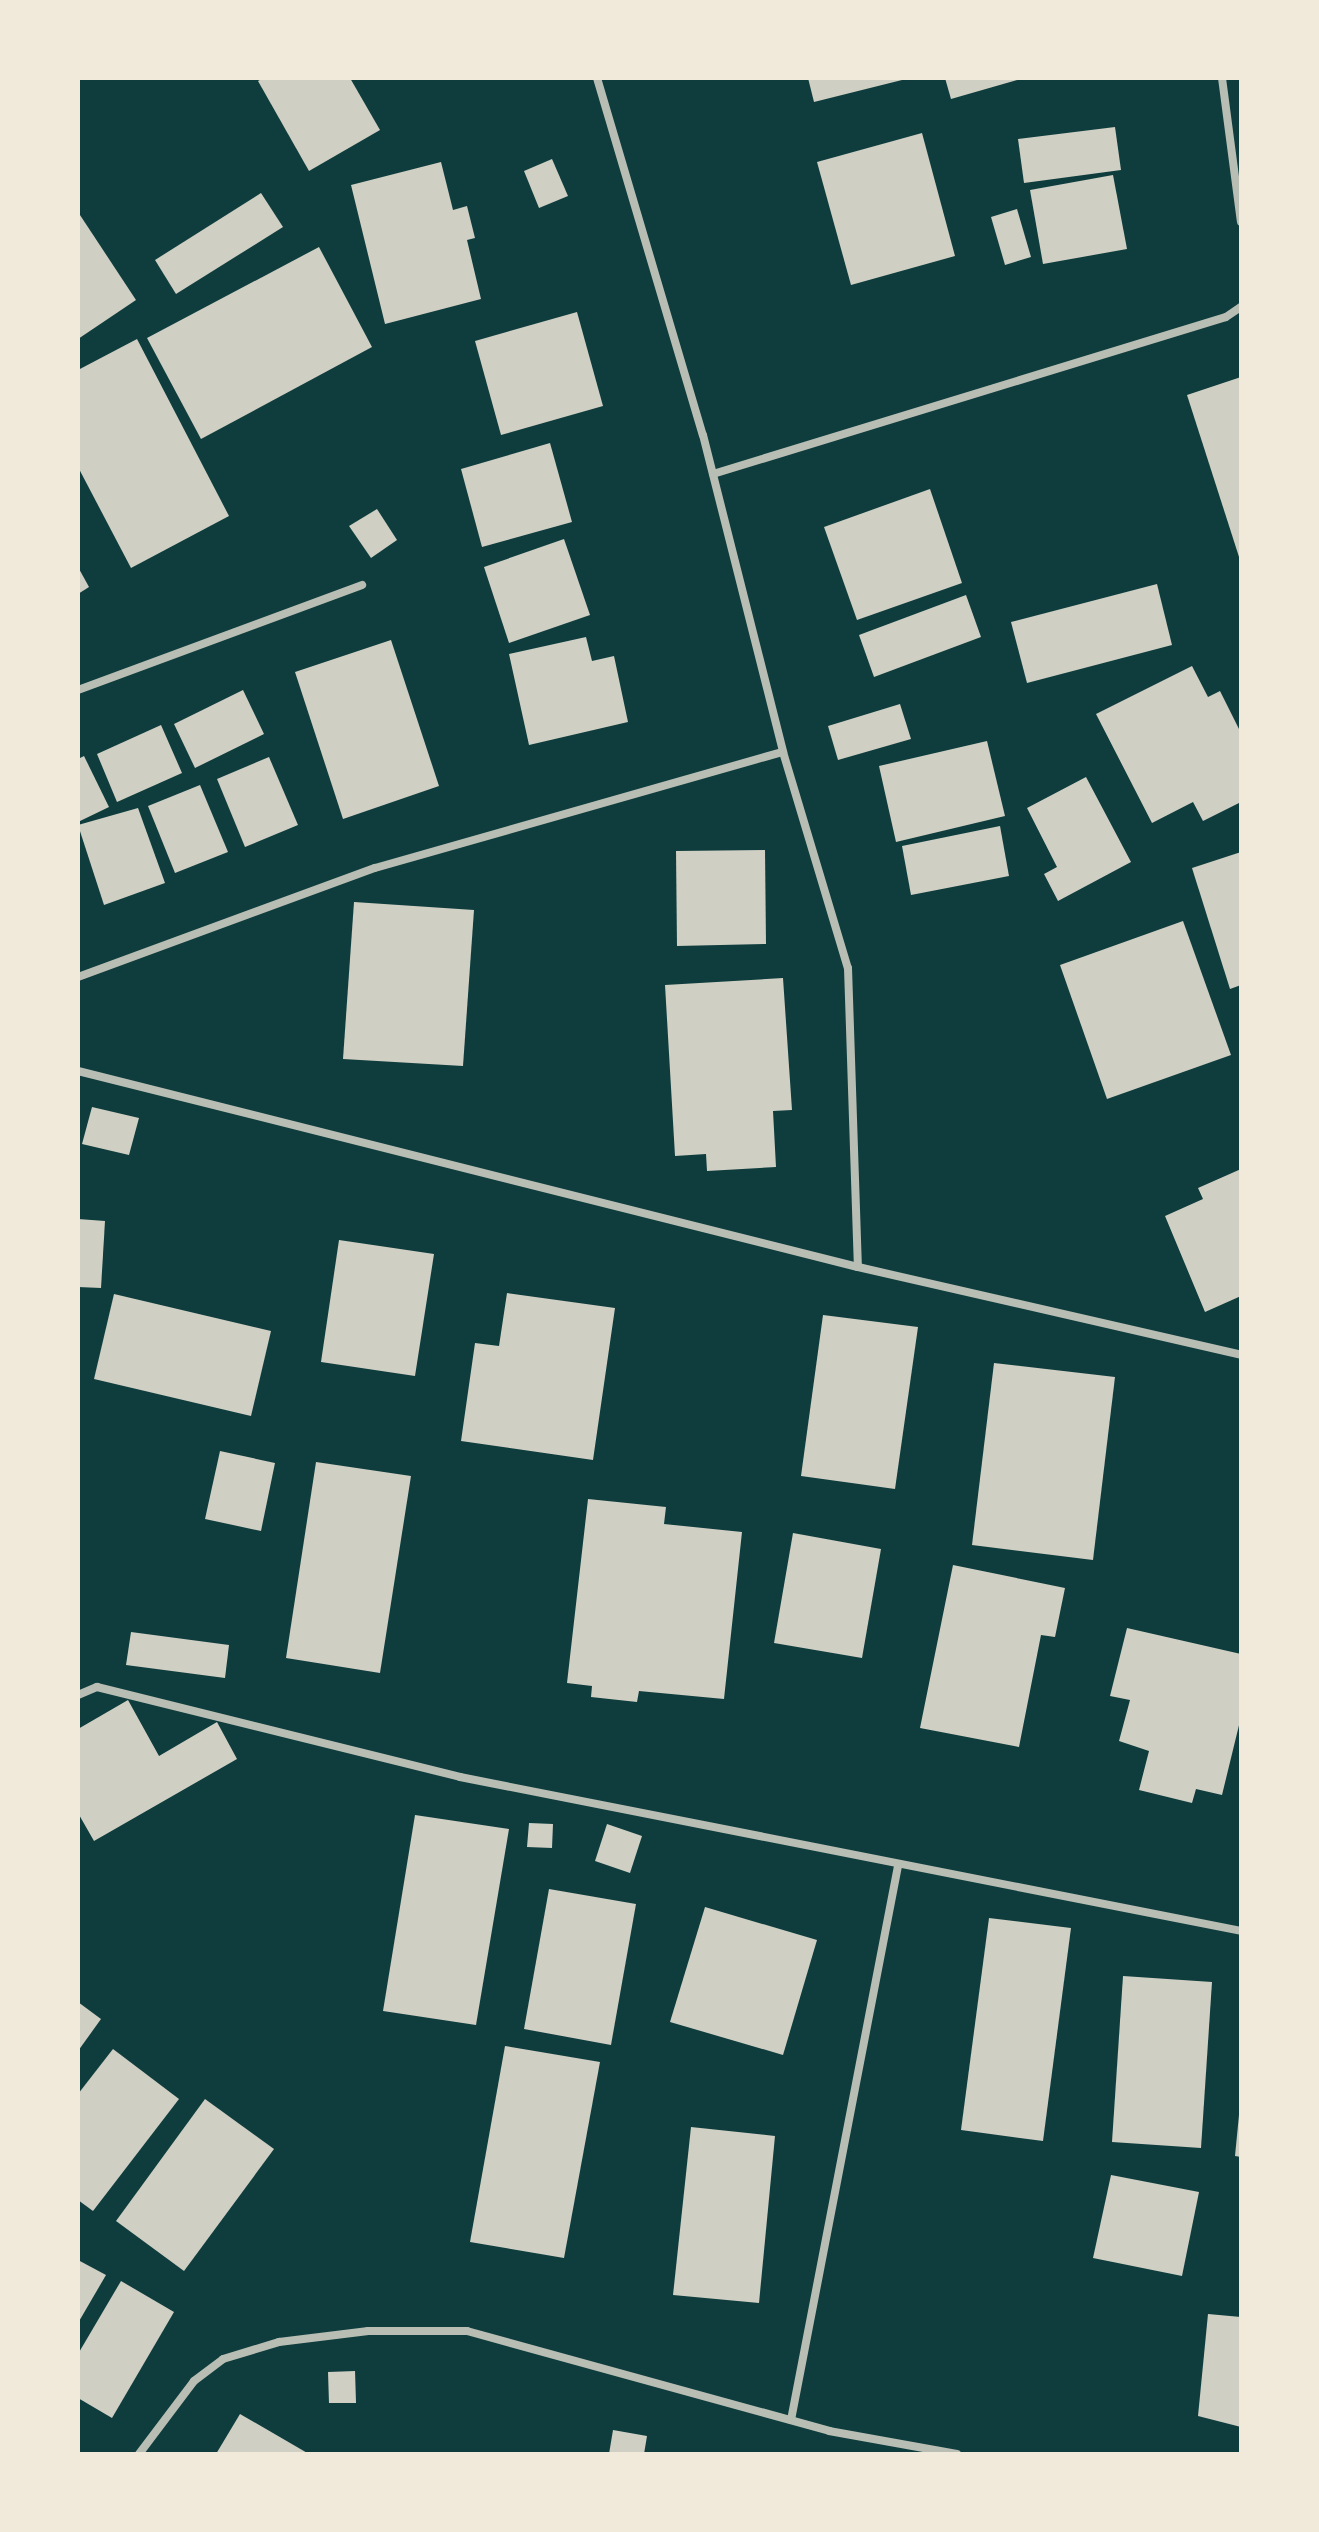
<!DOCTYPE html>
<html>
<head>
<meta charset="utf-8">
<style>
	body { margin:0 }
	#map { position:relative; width:1319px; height:2532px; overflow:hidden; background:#0f3d3e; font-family:"Sofia Sans Condensed",sans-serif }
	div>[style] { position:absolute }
	.building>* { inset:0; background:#cfcfc3 }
	.minor>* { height:8px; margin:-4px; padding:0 4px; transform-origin:4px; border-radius:4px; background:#b8beb3 }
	span { translate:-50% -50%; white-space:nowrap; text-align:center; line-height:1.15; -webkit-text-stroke:7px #f1e9da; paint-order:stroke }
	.frame { position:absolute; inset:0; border:80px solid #f1e9da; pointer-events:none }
</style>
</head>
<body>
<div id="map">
	<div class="building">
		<div style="clip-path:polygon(263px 78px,350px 78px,380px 130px,309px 171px,258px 81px)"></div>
		<div style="clip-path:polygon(808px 78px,906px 78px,906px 79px,814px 102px)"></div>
		<div style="clip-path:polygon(945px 78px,1021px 78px,1021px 79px,951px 99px)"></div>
		<div style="clip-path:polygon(1115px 127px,1121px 170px,1024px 183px,1018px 139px)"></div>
		<div style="clip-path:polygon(922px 133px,955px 256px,851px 285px,817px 162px)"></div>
		<div style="clip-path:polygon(552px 159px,568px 196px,539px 208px,524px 171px)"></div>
		<div style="clip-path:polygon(441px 162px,453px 210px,467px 206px,475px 238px,467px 240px,481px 299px,385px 324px,351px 185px)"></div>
		<div style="clip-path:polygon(1113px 175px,1127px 249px,1043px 264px,1030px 190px)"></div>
		<div style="clip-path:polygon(261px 193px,283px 227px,176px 294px,155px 260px)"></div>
		<div style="clip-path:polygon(1017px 209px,1031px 257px,1005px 265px,991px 217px)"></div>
		<div style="clip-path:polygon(78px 212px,136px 300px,78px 339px)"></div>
		<div style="clip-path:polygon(319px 247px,372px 347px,201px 439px,147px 338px)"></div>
		<div style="clip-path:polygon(577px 312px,603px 406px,501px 435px,475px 341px)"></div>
		<div style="clip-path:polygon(137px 339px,229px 516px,131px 568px,78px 467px,78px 370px)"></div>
		<div style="clip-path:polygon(1241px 377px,1241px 559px,1240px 560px,1187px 395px)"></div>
		<div style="clip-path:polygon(550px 443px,572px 522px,482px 547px,461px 469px)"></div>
		<div style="clip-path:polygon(930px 489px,962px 583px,857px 620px,824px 527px)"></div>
		<div style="clip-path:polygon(377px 509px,397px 540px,371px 558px,349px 526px)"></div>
		<div style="clip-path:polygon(564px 539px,590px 615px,509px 643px,484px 567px)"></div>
		<div style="clip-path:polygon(78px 567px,89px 587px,78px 594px)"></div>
		<div style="clip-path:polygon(1157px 584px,1172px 645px,1027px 683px,1011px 622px)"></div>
		<div style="clip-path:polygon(966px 595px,981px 637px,874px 677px,859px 635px)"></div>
		<div style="clip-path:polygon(586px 637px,592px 661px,614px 656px,628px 722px,529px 745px,509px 654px)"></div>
		<div style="clip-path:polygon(391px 640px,439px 786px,343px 819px,295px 672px)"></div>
		<div style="clip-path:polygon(1192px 666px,1208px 697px,1220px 691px,1241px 733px,1241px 802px,1203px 821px,1193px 802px,1152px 823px,1096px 714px)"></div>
		<div style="clip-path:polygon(243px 690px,264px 734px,195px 768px,174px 724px)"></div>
		<div style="clip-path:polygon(900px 704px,911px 739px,838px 760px,828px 726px)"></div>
		<div style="clip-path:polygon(161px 725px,182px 773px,117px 802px,97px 754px)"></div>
		<div style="clip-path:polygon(987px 741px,1005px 816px,896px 842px,879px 766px)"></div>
		<div style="clip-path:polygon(84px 756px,109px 807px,78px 822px,78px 759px)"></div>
		<div style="clip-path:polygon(269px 757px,298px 825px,245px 847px,217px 779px)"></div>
		<div style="clip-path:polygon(1086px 777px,1131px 862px,1058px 901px,1044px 874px,1057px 867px,1027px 808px)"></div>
		<div style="clip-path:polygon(200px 785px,228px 852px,175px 873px,148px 806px)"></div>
		<div style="clip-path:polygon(138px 808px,165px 883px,104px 905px,78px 825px)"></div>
		<div style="clip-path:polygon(1000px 826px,1009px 876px,911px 895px,902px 846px)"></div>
		<div style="clip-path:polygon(765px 850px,766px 944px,677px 946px,676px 851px)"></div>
		<div style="clip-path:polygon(1241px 852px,1241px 985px,1230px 989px,1192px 868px)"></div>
		<div style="clip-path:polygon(354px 902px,474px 910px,463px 1066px,343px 1059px)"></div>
		<div style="clip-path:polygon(1183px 921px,1231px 1055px,1107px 1099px,1060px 965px)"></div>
		<div style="clip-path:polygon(783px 978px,792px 1110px,773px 1111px,776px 1167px,707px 1171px,706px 1154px,675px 1156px,665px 985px)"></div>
		<div style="clip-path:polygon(92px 1107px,139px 1118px,129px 1155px,82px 1144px)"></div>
		<div style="clip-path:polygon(1241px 1169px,1241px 1296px,1205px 1312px,1165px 1216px,1203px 1199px,1198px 1188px)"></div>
		<div style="clip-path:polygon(78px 1219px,105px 1221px,101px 1288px,78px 1287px)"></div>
		<div style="clip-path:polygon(339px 1240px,434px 1254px,415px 1376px,321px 1362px)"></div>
		<div style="clip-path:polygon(507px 1293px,615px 1308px,593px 1460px,461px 1441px,475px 1343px,499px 1346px)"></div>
		<div style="clip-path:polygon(114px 1294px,271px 1331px,251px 1416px,94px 1379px)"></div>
		<div style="clip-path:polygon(823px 1315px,918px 1327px,895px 1489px,801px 1476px)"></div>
		<div style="clip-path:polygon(994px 1363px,1115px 1377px,1093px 1560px,972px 1545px)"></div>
		<div style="clip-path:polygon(220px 1451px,275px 1463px,261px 1531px,205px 1519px)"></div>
		<div style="clip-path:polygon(316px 1462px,411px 1476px,380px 1673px,286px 1658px)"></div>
		<div style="clip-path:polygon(588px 1499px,666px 1507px,664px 1524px,742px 1532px,724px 1699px,639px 1691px,637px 1702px,591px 1697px,592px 1686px,567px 1683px)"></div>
		<div style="clip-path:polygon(793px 1533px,881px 1549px,862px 1658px,774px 1643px)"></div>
		<div style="clip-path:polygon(953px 1565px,1065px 1588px,1055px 1637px,1041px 1635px,1019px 1747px,920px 1728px)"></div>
		<div style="clip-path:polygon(1127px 1628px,1241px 1654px,1241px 1717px,1222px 1795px,1196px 1789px,1192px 1803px,1139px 1790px,1149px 1751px,1119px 1741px,1130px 1700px,1110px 1696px)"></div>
		<div style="clip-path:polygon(131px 1632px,229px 1645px,225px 1678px,126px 1665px)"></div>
		<div style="clip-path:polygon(128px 1700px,159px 1756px,217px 1722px,237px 1759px,94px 1841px,78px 1813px,78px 1729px)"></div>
		<div style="clip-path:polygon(415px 1815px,509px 1829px,476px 2025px,383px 2011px)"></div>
		<div style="clip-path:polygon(529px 1823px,553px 1824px,552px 1848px,527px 1847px)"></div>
		<div style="clip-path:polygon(607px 1824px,642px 1836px,630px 1873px,595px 1861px)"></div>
		<div style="clip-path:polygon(549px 1889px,636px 1904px,611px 2045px,524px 2029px)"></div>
		<div style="clip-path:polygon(705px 1907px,817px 1940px,783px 2055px,670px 2022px)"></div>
		<div style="clip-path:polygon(989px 1918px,1071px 1928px,1043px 2141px,961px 2130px)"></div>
		<div style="clip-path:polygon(1123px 1976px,1212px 1982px,1201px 2148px,1112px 2142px)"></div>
		<div style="clip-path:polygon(78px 2002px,101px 2019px,78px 2051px)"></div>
		<div style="clip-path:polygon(505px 2046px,600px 2062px,564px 2258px,470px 2242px)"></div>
		<div style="clip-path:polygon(113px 2049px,179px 2099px,93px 2211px,78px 2200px,78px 2094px)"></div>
		<div style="clip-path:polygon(205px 2099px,274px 2149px,184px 2271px,116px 2221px)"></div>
		<div style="clip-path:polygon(1239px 2115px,1241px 2115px,1241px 2157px,1235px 2156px)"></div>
		<div style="clip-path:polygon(691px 2127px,775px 2136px,759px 2303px,673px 2295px)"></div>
		<div style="clip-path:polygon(1111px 2175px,1199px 2192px,1182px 2276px,1093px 2258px)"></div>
		<div style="clip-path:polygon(78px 2260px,106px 2275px,78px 2323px)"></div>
		<div style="clip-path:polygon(121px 2281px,174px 2312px,112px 2418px,78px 2398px,78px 2354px)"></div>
		<div style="clip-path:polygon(1208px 2314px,1241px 2317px,1241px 2427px,1198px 2416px)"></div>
		<div style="clip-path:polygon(355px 2371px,356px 2403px,329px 2403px,328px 2372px)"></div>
		<div style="clip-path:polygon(240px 2414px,309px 2454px,216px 2454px)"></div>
		<div style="clip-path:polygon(613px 2430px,647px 2436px,644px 2454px,609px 2454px)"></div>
	</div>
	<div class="minor">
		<div style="left:597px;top:78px;width:372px;rotate:73.5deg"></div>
		<div style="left:703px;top:435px;width:327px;rotate:75.8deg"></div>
		<div style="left:783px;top:752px;width:226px;rotate:73.3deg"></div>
		<div style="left:848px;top:968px;width:299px;rotate:88.1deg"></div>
		<div style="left:1222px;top:78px;width:145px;rotate:82.5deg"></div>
		<div style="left:713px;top:474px;width:536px;rotate:-17.02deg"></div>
		<div style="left:1226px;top:317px;width:18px;rotate:-34deg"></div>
		<div style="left:78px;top:690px;width:303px;rotate:-20.3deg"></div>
		<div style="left:78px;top:977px;width:316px;rotate:-20.2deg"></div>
		<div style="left:375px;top:868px;width:424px;rotate:-15.9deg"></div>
		<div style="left:78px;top:1071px;width:804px;rotate:14.11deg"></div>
		<div style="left:858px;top:1267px;width:393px;rotate:12.9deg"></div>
		<div style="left:78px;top:1695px;width:21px;rotate:-23deg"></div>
		<div style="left:97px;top:1687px;width:374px;rotate:13.9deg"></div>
		<div style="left:460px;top:1777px;width:796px;rotate:11.15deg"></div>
		<div style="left:791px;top:2420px;width:564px;rotate:-79.07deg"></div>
		<div style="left:139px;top:2454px;width:91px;rotate:-53deg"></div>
		<div style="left:194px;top:2381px;width:36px;rotate:-37deg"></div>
		<div style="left:223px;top:2359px;width:59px;rotate:-16.9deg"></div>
		<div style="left:279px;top:2342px;width:90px;rotate:-7deg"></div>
		<div style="left:368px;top:2331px;width:99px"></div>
		<div style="left:467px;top:2331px;width:376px;rotate:15.4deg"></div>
		<div style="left:829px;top:2431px;width:130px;rotate:10.2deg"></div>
	</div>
	<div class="frame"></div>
</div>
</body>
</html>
